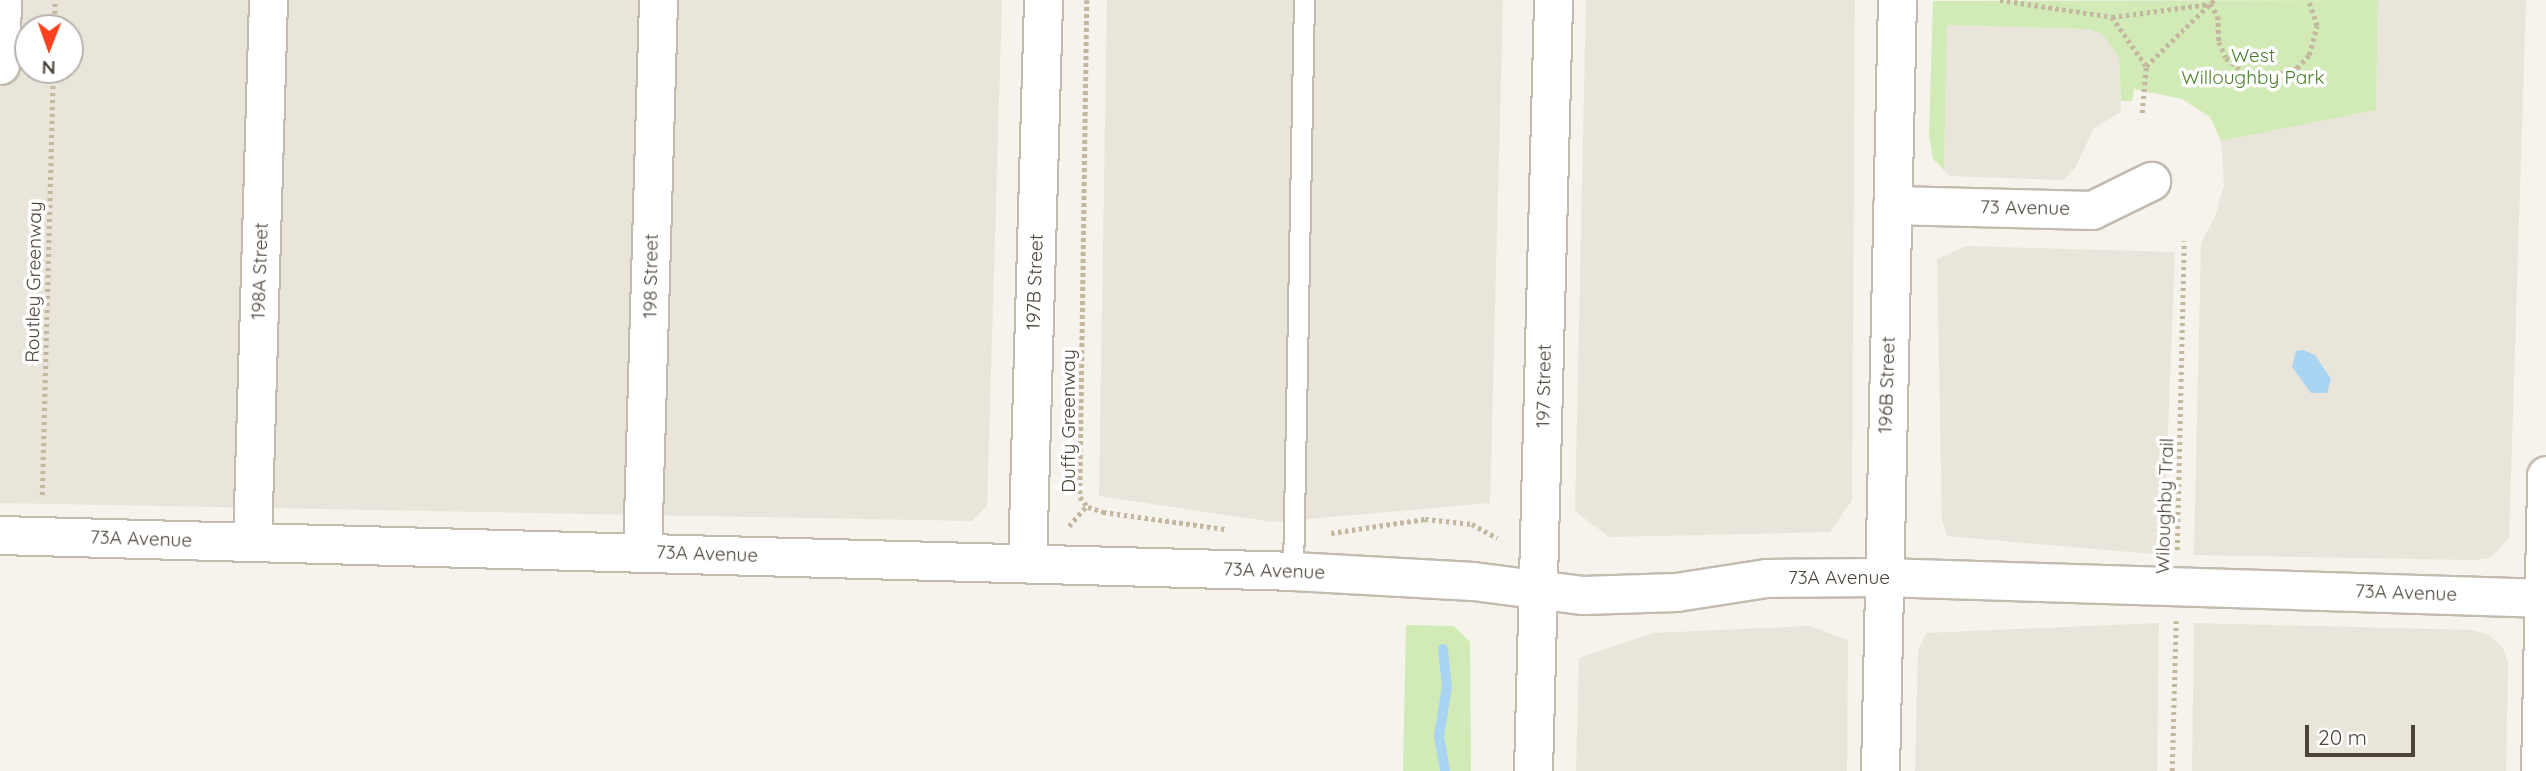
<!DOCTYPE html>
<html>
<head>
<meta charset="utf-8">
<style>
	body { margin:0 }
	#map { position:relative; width:2546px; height:771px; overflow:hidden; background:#f6f3ec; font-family:Quicksand,sans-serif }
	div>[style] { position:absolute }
	.residential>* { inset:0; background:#eae5da }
	.green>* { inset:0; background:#d2eab5 }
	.water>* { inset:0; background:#a9d4f2 }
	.stream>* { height:10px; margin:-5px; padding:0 5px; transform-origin:5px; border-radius:5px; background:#a9d4f2 }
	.path>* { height:4.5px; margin-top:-2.25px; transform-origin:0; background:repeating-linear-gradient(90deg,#c4b79f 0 3.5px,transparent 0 7px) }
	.roads { filter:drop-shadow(2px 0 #c2bbae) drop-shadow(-2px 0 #c2bbae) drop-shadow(0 2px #c2bbae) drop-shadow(0 -2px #c2bbae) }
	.service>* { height:19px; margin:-9.5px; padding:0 9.5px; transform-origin:9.5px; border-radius:9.5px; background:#fff }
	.minor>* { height:37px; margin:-18.5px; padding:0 18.5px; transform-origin:18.5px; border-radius:18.5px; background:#fff }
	span { translate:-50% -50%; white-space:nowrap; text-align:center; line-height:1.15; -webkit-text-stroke:7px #fff; paint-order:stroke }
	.park-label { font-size:19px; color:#4a7f2a }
	.street-label { font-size:19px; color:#4b4439 }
	.north { position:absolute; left:14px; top:14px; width:70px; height:70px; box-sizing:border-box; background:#fff; border:2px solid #b7b4b0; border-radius:50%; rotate:181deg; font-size:19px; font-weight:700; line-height:28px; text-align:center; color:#4b4439 }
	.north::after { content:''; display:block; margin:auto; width:24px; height:32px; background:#fc3f1d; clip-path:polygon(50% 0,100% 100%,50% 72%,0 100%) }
	.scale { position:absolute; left:2305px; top:725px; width:110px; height:32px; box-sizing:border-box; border:4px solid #4b4439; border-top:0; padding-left:9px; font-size:21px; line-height:24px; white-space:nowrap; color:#4b4439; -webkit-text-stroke:5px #fff; paint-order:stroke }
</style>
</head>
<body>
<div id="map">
	<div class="residential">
		<div style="clip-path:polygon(evenodd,0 0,1002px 0,987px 506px,972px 521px,0 503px,0 0,28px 28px,70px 28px,70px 70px,28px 70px,28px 28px)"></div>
		<div style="clip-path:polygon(1107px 0,1503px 0,1490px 503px,1273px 522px,1099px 496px)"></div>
		<div style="clip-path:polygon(1586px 0,1855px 0,1852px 500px,1830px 532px,1609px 537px,1575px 511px)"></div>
		<div style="clip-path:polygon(2378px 0,2526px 0,2509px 538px,2490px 558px,2475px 560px,2194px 555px,2201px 243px,2215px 217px,2224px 185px,2221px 141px,2376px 110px)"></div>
		<div style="clip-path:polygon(1947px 25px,2088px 29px,2102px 34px,2119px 57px,2121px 112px,2094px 128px,2075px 168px,2064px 180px,1950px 176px,1944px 170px)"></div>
		<div style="clip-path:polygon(1966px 246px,2175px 252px,2163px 555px,1947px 536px,1942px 520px,1937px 259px)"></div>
		<div style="clip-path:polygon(2159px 623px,2157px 771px,1915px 771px,1918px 651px,1926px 633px)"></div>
		<div style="clip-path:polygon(2194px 623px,2471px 630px,2489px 635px,2503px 648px,2508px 663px,2506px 771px,2192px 771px)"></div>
		<div style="clip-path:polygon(1809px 626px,1848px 640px,1847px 771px,1576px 771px,1579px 658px,1653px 633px)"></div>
	</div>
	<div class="green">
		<div style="clip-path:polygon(2378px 0,2376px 110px,2221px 141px,2210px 117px,2182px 99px,2134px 89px,2132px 101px,2121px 101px,2119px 57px,2102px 34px,2088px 29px,1947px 25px,1944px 170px,1933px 159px,1929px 136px,1933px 1px)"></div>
		<div style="clip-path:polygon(1406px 625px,1454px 626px,1470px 642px,1471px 771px,1403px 771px)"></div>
	</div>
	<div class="water">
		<div style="clip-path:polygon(2303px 350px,2315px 355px,2331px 379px,2327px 393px,2311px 393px,2292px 367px,2296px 351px)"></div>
	</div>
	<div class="stream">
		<div style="left:1443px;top:649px;width:37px;rotate:84deg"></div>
		<div style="left:1447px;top:686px;width:51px;rotate:99.1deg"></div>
		<div style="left:1439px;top:736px;width:36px;rotate:80deg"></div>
	</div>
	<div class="path">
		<div style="left:1087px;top:0;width:497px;rotate:90.8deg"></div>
		<div style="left:1080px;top:497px;width:13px;rotate:51deg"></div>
		<div style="left:1088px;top:507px;width:16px;rotate:18deg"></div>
		<div style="left:1103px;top:512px;width:123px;rotate:7.9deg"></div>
		<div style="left:2000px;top:0;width:113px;rotate:8.6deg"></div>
		<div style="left:2112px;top:17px;width:99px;rotate:-7.6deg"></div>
		<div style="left:2210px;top:4px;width:14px;rotate:56deg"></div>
		<div style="left:2218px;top:16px;width:26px;rotate:88deg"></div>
		<div style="left:2219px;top:42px;width:17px;rotate:66deg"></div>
		<div style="left:2226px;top:58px;width:26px;rotate:39deg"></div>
		<div style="left:2246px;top:74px;width:22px;rotate:10deg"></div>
		<div style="left:2268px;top:78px;width:31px;rotate:-19deg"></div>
		<div style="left:2297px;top:68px;width:18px;rotate:-47deg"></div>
		<div style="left:2309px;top:55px;width:30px;rotate:-75deg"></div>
		<div style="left:2317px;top:26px;width:28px;rotate:-109deg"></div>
		<div style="left:2112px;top:17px;width:60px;rotate:55.2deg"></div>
		<div style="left:54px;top:28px;width:28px;rotate:-88deg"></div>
		<div style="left:2142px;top:113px;width:47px;rotate:-85.1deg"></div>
		<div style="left:2146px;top:66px;width:95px;rotate:-44.1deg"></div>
		<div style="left:42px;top:495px;width:425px;rotate:-88.5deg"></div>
		<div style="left:1069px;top:526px;width:28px;rotate:-49deg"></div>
		<div style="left:1331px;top:533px;width:95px;rotate:-8.5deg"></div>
		<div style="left:1425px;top:519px;width:47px;rotate:6.1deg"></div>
		<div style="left:1472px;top:524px;width:29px;rotate:29deg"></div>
		<div style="left:2177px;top:550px;width:309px;rotate:-88.7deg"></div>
		<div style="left:2172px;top:771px;width:150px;rotate:-88.5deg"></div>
	</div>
	<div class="roads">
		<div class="service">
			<div style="left:1293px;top:571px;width:571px;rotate:-88.9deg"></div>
		</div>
		<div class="minor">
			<div style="left:0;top:65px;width:65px;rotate:-88.2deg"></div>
			<div style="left:1892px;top:205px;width:200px;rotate:1.4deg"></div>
			<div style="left:2092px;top:210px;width:66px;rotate:-26.2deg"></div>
			<div style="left:0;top:535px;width:1294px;rotate:1.59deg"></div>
			<div style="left:1293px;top:571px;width:180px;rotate:3.2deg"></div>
			<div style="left:1473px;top:581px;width:111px;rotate:7.3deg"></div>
			<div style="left:1583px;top:595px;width:93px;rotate:-1.8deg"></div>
			<div style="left:1676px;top:592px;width:91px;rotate:-8.8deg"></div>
			<div style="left:1766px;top:578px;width:116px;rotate:-0.5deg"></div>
			<div style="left:1882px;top:577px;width:664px;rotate:1.81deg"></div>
			<div style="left:252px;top:542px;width:542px;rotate:-88.31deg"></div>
			<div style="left:642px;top:553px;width:553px;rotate:-88.34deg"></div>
			<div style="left:1027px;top:563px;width:563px;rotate:-88.37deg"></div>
			<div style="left:1533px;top:771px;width:771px;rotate:-88.51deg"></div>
			<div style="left:1880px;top:771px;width:771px;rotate:-88.74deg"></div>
			<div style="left:2540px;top:771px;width:296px;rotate:-88.8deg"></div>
		</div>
	</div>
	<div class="park-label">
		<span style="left:2253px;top:67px">West<br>Willoughby Park</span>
	</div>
	<div class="street-label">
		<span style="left:2025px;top:208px;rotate:1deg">73 Avenue</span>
		<span style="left:260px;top:271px;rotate:-88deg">198A Street</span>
		<span style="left:651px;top:276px;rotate:-89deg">198 Street</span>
		<span style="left:34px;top:282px;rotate:-89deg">Routley Greenway</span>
		<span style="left:1035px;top:282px;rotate:-88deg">197B Street</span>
		<span style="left:1887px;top:385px;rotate:-88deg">196B Street</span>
		<span style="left:1544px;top:386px;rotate:-89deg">197 Street</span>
		<span style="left:1069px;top:421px;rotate:-90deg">Duffy Greenway</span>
		<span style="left:2165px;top:506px;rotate:-88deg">Wiloughby Trail</span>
		<span style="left:141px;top:539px;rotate:2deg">73A Avenue</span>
		<span style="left:707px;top:554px;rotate:2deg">73A Avenue</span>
		<span style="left:1274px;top:571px;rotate:2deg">73A Avenue</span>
		<span style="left:1839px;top:578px">73A Avenue</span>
		<span style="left:2406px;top:593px;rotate:2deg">73A Avenue</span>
	</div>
	<div class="north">N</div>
	<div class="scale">20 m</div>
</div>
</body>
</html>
